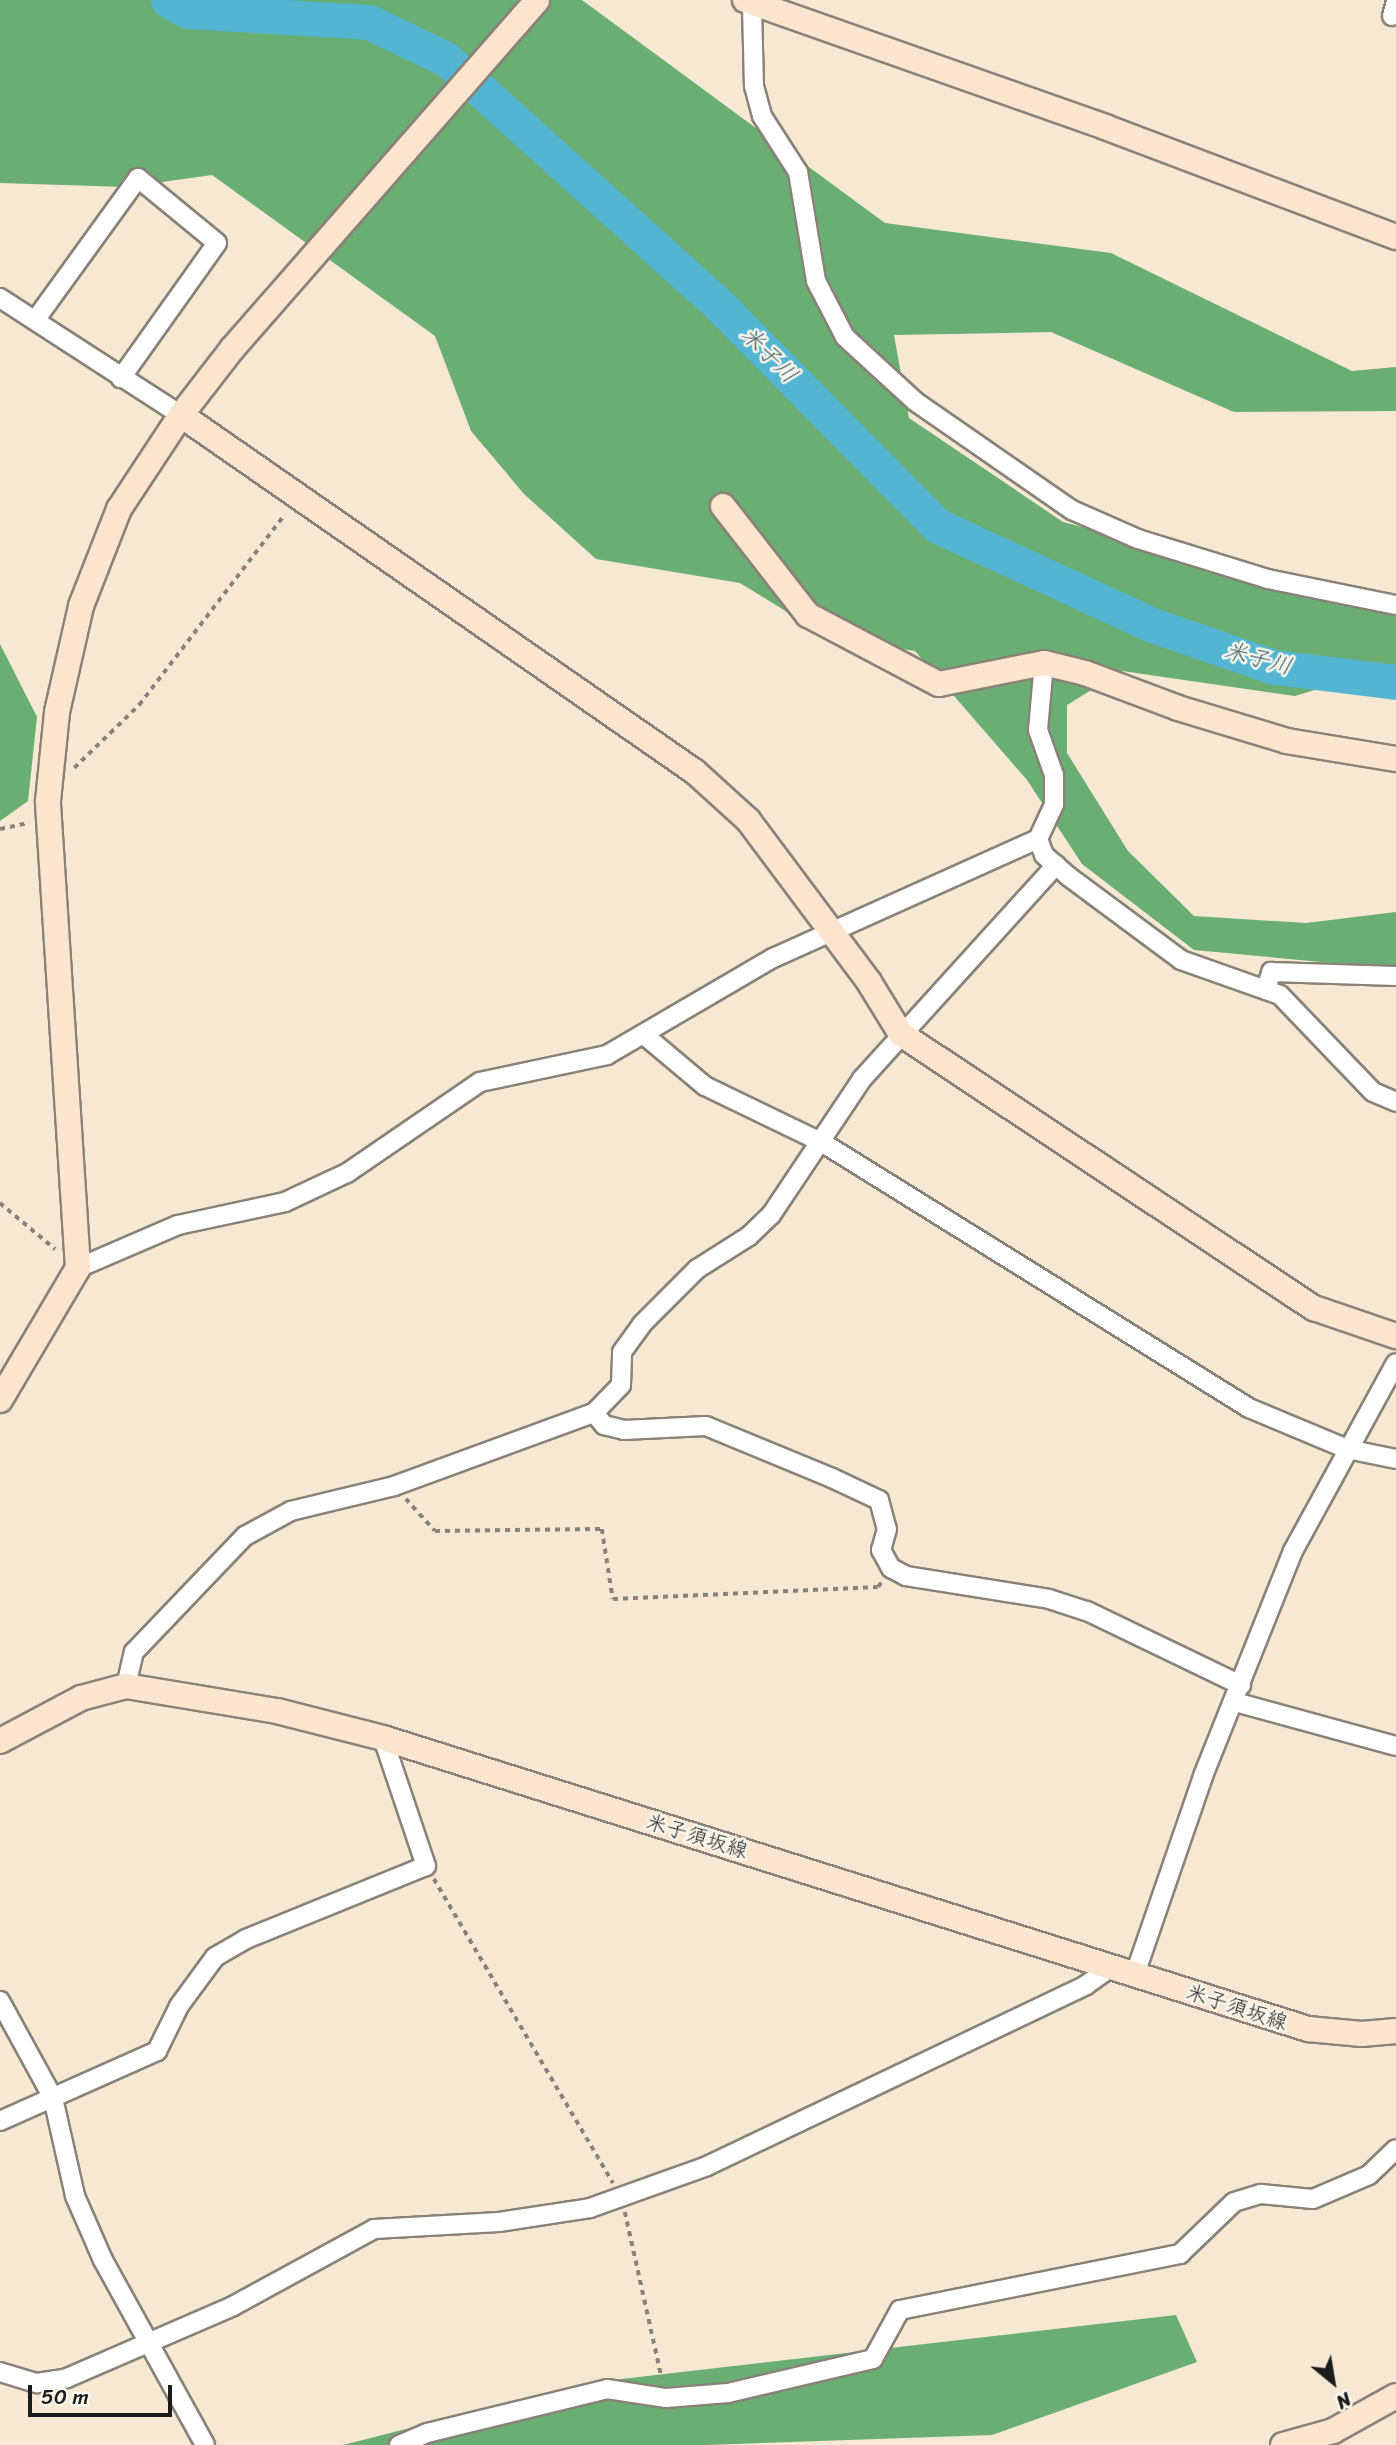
<!DOCTYPE html>
<html>
<head>
<meta charset="utf-8">
<style>
	body { margin:0 }
	#map { position:relative; width:1396px; height:2445px; overflow:hidden; background:#f6e8d3; font-family:Sriracha,"Klee One",sans-serif }
	div>[style] { position:absolute }
	.forest>* { inset:0; background:#6aae73 }
	.river>* { height:35px; margin:-17.5px; padding:0 17.5px; transform-origin:17.5px; border-radius:17.5px; background:#53b5d1 }
	.path>* { height:3.5px; margin-top:-1.75px; transform-origin:0; background:repeating-linear-gradient(90deg,#898278 0 5px,transparent 0 10px) }
	.roads { filter:drop-shadow(2px 0 #898278) drop-shadow(-2px 0 #898278) drop-shadow(0 2px #898278) drop-shadow(0 -2px #898278) }
	.street>* { height:18px; margin:-9px; padding:0 9px; transform-origin:9px; border-radius:9px; background:#fff }
	.secondary>* { height:24px; margin:-12px; padding:0 12px; transform-origin:12px; border-radius:12px; background:#fce5cf }
	span { translate:-50% -50%; white-space:nowrap; text-align:center; line-height:1.15; -webkit-text-stroke:5px #fbf7ec; paint-order:stroke }
	.street-label { font-size:21px; color:#1c1c1c }
	.water-label { font-size:23px; color:#325964; font-style:italic }
	.north { position:absolute; left:1298px; top:2347px; width:70px; height:70px; -webkit-text-stroke:5px #fbf7ec; paint-order:stroke; rotate:150deg; font-size:19px; font-weight:700; line-height:28px; text-align:center; color:#1c1c1c }
	.north::after { content:''; display:block; margin:auto; width:24px; height:32px; background:#1c1c1c; clip-path:polygon(50% 0,100% 100%,50% 72%,0 100%) }
	.scale { position:absolute; left:28px; top:2385px; width:144px; height:32px; box-sizing:border-box; border:4px solid #1c1c1c; border-top:0; padding-left:9px; font-size:21px; line-height:24px; white-space:nowrap; color:#1c1c1c; -webkit-text-stroke:5px #fbf7ec; paint-order:stroke }
</style>
</head>
<body>
<div id="map">
	<div class="forest">
		<div style="clip-path:polygon(0 0,582px 0,885px 223px,1111px 253px,1352px 371px,1396px 367px,1396px 411px,1234px 412px,1051px 332px,894px 335px,909px 418px,1063px 522px,1396px 609px,1396px 665px,1295px 696px,1122px 671px,1067px 705px,1067px 753px,1128px 851px,1194px 916px,1306px 923px,1396px 912px,1396px 969px,1194px 950px,1082px 864px,1027px 780px,915px 651px,829px 638px,740px 583px,596px 559px,524px 494px,471px 431px,435px 336px,212px 175px,126px 187px,0 183px)"></div>
		<div style="clip-path:polygon(0 644px,37px 717px,28px 801px,0 821px)"></div>
		<div style="clip-path:polygon(1176px 2315px,1197px 2362px,992px 2435px,706px 2445px,343px 2445px,587px 2383px)"></div>
	</div>
	<div class="river">
		<div style="left:168px;top:0;width:23px;rotate:29deg"></div>
		<div style="left:188px;top:11px;width:181px;rotate:3.5deg"></div>
		<div style="left:369px;top:22px;width:85px;rotate:25.7deg"></div>
		<div style="left:446px;top:59px;width:366px;rotate:42deg"></div>
		<div style="left:718px;top:304px;width:313px;rotate:45.3deg"></div>
		<div style="left:938px;top:526px;width:236px;rotate:24.8deg"></div>
		<div style="left:1152px;top:625px;width:129px;rotate:19deg"></div>
		<div style="left:1274px;top:667px;width:123px;rotate:7deg"></div>
	</div>
	<div class="path">
		<div style="left:74px;top:768px;width:91px;rotate:-44.1deg"></div>
		<div style="left:139px;top:705px;width:240px;rotate:-52.6deg"></div>
		<div style="left:0;top:829px;width:30px;rotate:-12deg"></div>
		<div style="left:0;top:1203px;width:72px;rotate:39.9deg"></div>
		<div style="left:406px;top:1499px;width:43px;rotate:47.8deg"></div>
		<div style="left:435px;top:1531px;width:167px;rotate:-0.7deg"></div>
		<div style="left:602px;top:1529px;width:71px;rotate:81.1deg"></div>
		<div style="left:613px;top:1599px;width:265px;rotate:-2.6deg"></div>
		<div style="left:878px;top:1587px;width:7px;rotate:-56deg"></div>
		<div style="left:434px;top:1879px;width:353px;rotate:59.5deg"></div>
		<div style="left:625px;top:2212px;width:171px;rotate:77.5deg"></div>
	</div>
	<div class="roads">
		<div class="street">
			<div style="left:752px;top:6px;width:80px;rotate:88.6deg"></div>
			<div style="left:754px;top:86px;width:31px;rotate:75deg"></div>
			<div style="left:762px;top:116px;width:67px;rotate:57.3deg"></div>
			<div style="left:798px;top:172px;width:110px;rotate:80.6deg"></div>
			<div style="left:816px;top:281px;width:63px;rotate:62.6deg"></div>
			<div style="left:845px;top:337px;width:96px;rotate:42.5deg"></div>
			<div style="left:916px;top:402px;width:190px;rotate:34.7deg"></div>
			<div style="left:1072px;top:510px;width:72px;rotate:23.7deg"></div>
			<div style="left:1138px;top:539px;width:136px;rotate:17.1deg"></div>
			<div style="left:1268px;top:579px;width:131px;rotate:11.5deg"></div>
			<div style="left:1392px;top:16px;width:15px;rotate:-74deg"></div>
			<div style="left:0;top:298px;width:216px;rotate:32.9deg"></div>
			<div style="left:36px;top:319px;width:174px;rotate:-54.1deg"></div>
			<div style="left:138px;top:178px;width:102px;rotate:39.4deg"></div>
			<div style="left:217px;top:243px;width:166px;rotate:125.4deg"></div>
			<div style="left:1038px;top:839px;width:17px;rotate:69deg"></div>
			<div style="left:1044px;top:855px;width:32px;rotate:41deg"></div>
			<div style="left:1068px;top:876px;width:141px;rotate:36.6deg"></div>
			<div style="left:1181px;top:960px;width:105px;rotate:19.5deg"></div>
			<div style="left:1280px;top:995px;width:134px;rotate:46.2deg"></div>
			<div style="left:1373px;top:1092px;width:25px;rotate:23deg"></div>
			<div style="left:1266px;top:990px;width:19px;rotate:-74deg"></div>
			<div style="left:1271px;top:972px;width:125px;rotate:1.8deg"></div>
			<div style="left:643px;top:1034px;width:81px;rotate:40deg"></div>
			<div style="left:705px;top:1086px;width:131px;rotate:25.8deg"></div>
			<div style="left:823px;top:1143px;width:502px;rotate:31.88deg"></div>
			<div style="left:1249px;top:1408px;width:106px;rotate:22.7deg"></div>
			<div style="left:1347px;top:1449px;width:50px;rotate:11.5deg"></div>
			<div style="left:78px;top:1268px;width:109px;rotate:-23.3deg"></div>
			<div style="left:178px;top:1225px;width:109px;rotate:-12.1deg"></div>
			<div style="left:285px;top:1202px;width:68px;rotate:-25.1deg"></div>
			<div style="left:347px;top:1173px;width:161px;rotate:-34.4deg"></div>
			<div style="left:480px;top:1082px;width:130px;rotate:-12deg"></div>
			<div style="left:607px;top:1055px;width:192px;rotate:-30.3deg"></div>
			<div style="left:773px;top:958px;width:290px;rotate:-24.2deg"></div>
			<div style="left:1038px;top:839px;width:38px;rotate:-65deg"></div>
			<div style="left:1054px;top:805px;width:30px;rotate:-90deg"></div>
			<div style="left:1054px;top:775px;width:48px;rotate:-109.6deg"></div>
			<div style="left:1038px;top:730px;width:67px;rotate:-84.9deg"></div>
			<div style="left:594px;top:1413px;width:16px;rotate:50deg"></div>
			<div style="left:604px;top:1425px;width:21px;rotate:14deg"></div>
			<div style="left:624px;top:1430px;width:82px;rotate:-2.8deg"></div>
			<div style="left:706px;top:1426px;width:136px;rotate:22.4deg"></div>
			<div style="left:832px;top:1478px;width:52px;rotate:25.1deg"></div>
			<div style="left:879px;top:1500px;width:30px;rotate:75deg"></div>
			<div style="left:887px;top:1529px;width:22px;rotate:106deg"></div>
			<div style="left:881px;top:1550px;width:21px;rotate:61deg"></div>
			<div style="left:891px;top:1568px;width:17px;rotate:28deg"></div>
			<div style="left:906px;top:1576px;width:145px;rotate:9.1deg"></div>
			<div style="left:1049px;top:1599px;width:40px;rotate:18deg"></div>
			<div style="left:1087px;top:1611px;width:171px;rotate:25.7deg"></div>
			<div style="left:126px;top:1686px;width:35px;rotate:-77deg"></div>
			<div style="left:134px;top:1652px;width:161px;rotate:-46.3deg"></div>
			<div style="left:245px;top:1536px;width:52px;rotate:-28.5deg"></div>
			<div style="left:291px;top:1511px;width:106px;rotate:-13.6deg"></div>
			<div style="left:394px;top:1486px;width:213px;rotate:-20.1deg"></div>
			<div style="left:594px;top:1413px;width:39px;rotate:-46deg"></div>
			<div style="left:621px;top:1385px;width:33px;rotate:-88deg"></div>
			<div style="left:622px;top:1352px;width:34px;rotate:-54deg"></div>
			<div style="left:642px;top:1324px;width:78px;rotate:-45deg"></div>
			<div style="left:697px;top:1269px;width:62px;rotate:-32.4deg"></div>
			<div style="left:749px;top:1236px;width:30px;rotate:-44deg"></div>
			<div style="left:771px;top:1215px;width:164px;rotate:-56.2deg"></div>
			<div style="left:862px;top:1079px;width:289px;rotate:-47.8deg"></div>
			<div style="left:1235px;top:1702px;width:167px;rotate:15.3deg"></div>
			<div style="left:1135px;top:1974px;width:209px;rotate:-71deg"></div>
			<div style="left:1203px;top:1776px;width:242px;rotate:-68.2deg"></div>
			<div style="left:1293px;top:1551px;width:214px;rotate:-61.3deg"></div>
			<div style="left:0;top:2001px;width:111px;rotate:61.3deg"></div>
			<div style="left:53px;top:2098px;width:100px;rotate:77.3deg"></div>
			<div style="left:75px;top:2196px;width:70px;rotate:66.4deg"></div>
			<div style="left:103px;top:2260px;width:211px;rotate:61.1deg"></div>
			<div style="left:0;top:2121px;width:172px;rotate:-24deg"></div>
			<div style="left:157px;top:2051px;width:50px;rotate:-63.9deg"></div>
			<div style="left:179px;top:2006px;width:61px;rotate:-53.7deg"></div>
			<div style="left:215px;top:1957px;width:36px;rotate:-30deg"></div>
			<div style="left:246px;top:1939px;width:194px;rotate:-22.1deg"></div>
			<div style="left:426px;top:1866px;width:135px;rotate:-108.6deg"></div>
			<div style="left:0;top:2372px;width:39px;rotate:17deg"></div>
			<div style="left:37px;top:2383px;width:30px;rotate:-9deg"></div>
			<div style="left:67px;top:2378px;width:181px;rotate:-23.4deg"></div>
			<div style="left:233px;top:2306px;width:161px;rotate:-28.6deg"></div>
			<div style="left:374px;top:2229px;width:125px;rotate:-3.2deg"></div>
			<div style="left:499px;top:2222px;width:92px;rotate:-8.7deg"></div>
			<div style="left:590px;top:2208px;width:124px;rotate:-19.7deg"></div>
			<div style="left:707px;top:2166px;width:420px;rotate:-25.5deg"></div>
			<div style="left:1086px;top:1985px;width:32px;rotate:-35deg"></div>
			<div style="left:399px;top:2445px;width:30px;rotate:-23deg"></div>
			<div style="left:427px;top:2433px;width:185px;rotate:-13.7deg"></div>
			<div style="left:607px;top:2389px;width:60px;rotate:8.7deg"></div>
			<div style="left:666px;top:2398px;width:62px;rotate:-4.6deg"></div>
			<div style="left:728px;top:2393px;width:149px;rotate:-13.2deg"></div>
			<div style="left:873px;top:2359px;width:56px;rotate:-61.1deg"></div>
			<div style="left:900px;top:2310px;width:286px;rotate:-11.3deg"></div>
			<div style="left:1180px;top:2254px;width:75px;rotate:-43.9deg"></div>
			<div style="left:1234px;top:2202px;width:28px;rotate:-17deg"></div>
			<div style="left:1261px;top:2194px;width:52px;rotate:5.5deg"></div>
			<div style="left:1313px;top:2199px;width:61px;rotate:-23.2deg"></div>
			<div style="left:1369px;top:2175px;width:37px;rotate:-44deg"></div>
		</div>
		<div class="secondary">
			<div style="left:745px;top:0;width:382px;rotate:19.4deg"></div>
			<div style="left:1105px;top:127px;width:311px;rotate:20.7deg"></div>
			<div style="left:181px;top:415px;width:626px;rotate:34.78deg"></div>
			<div style="left:695px;top:772px;width:72px;rotate:42.2deg"></div>
			<div style="left:748px;top:820px;width:202px;rotate:53.2deg"></div>
			<div style="left:869px;top:982px;width:61px;rotate:58.4deg"></div>
			<div style="left:901px;top:1034px;width:496px;rotate:33.6deg"></div>
			<div style="left:1314px;top:1308px;width:87px;rotate:18.9deg"></div>
			<div style="left:723px;top:506px;width:138px;rotate:52.1deg"></div>
			<div style="left:808px;top:615px;width:148px;rotate:27.8deg"></div>
			<div style="left:939px;top:684px;width:107px;rotate:-11.3deg"></div>
			<div style="left:1044px;top:663px;width:42px;rotate:13.7deg"></div>
			<div style="left:1085px;top:673px;width:99px;rotate:20.6deg"></div>
			<div style="left:1178px;top:708px;width:114px;rotate:16.8deg"></div>
			<div style="left:1287px;top:741px;width:110px;rotate:9.4deg"></div>
			<div style="left:0;top:1400px;width:153px;rotate:-59.4deg"></div>
			<div style="left:78px;top:1268px;width:468px;rotate:-93.7deg"></div>
			<div style="left:48px;top:801px;width:89px;rotate:-84.2deg"></div>
			<div style="left:57px;top:712px;width:109px;rotate:-77.2deg"></div>
			<div style="left:81px;top:606px;width:104px;rotate:-68.6deg"></div>
			<div style="left:119px;top:509px;width:113px;rotate:-56.6deg"></div>
			<div style="left:181px;top:415px;width:83px;rotate:-52.3deg"></div>
			<div style="left:232px;top:349px;width:463px;rotate:-48.8deg"></div>
			<div style="left:0;top:1741px;width:92px;rotate:-28deg"></div>
			<div style="left:81px;top:1698px;width:47px;rotate:-14.9deg"></div>
			<div style="left:126px;top:1686px;width:153px;rotate:9.4deg"></div>
			<div style="left:277px;top:1711px;width:109px;rotate:14.3deg"></div>
			<div style="left:383px;top:1738px;width:970px;rotate:17.46deg"></div>
			<div style="left:1308px;top:2029px;width:54px;rotate:5.3deg"></div>
			<div style="left:1362px;top:2034px;width:34px;rotate:-5deg"></div>
			<div style="left:1283px;top:2445px;width:52px;rotate:-15.6deg"></div>
			<div style="left:1333px;top:2431px;width:72px;rotate:-29.1deg"></div>
		</div>
	</div>
	<div class="street-label">
		<span style="left:697px;top:1836px;rotate:17deg">米子須坂線</span>
		<span style="left:1237px;top:2007px;rotate:18deg">米子須坂線</span>
	</div>
	<div class="water-label">
		<span style="left:769px;top:355px;rotate:45deg">米子川</span>
		<span style="left:1258px;top:659px;rotate:15deg">米子川</span>
	</div>
	<div class="north">N</div>
	<div class="scale">50 m</div>
</div>
</body>
</html>
